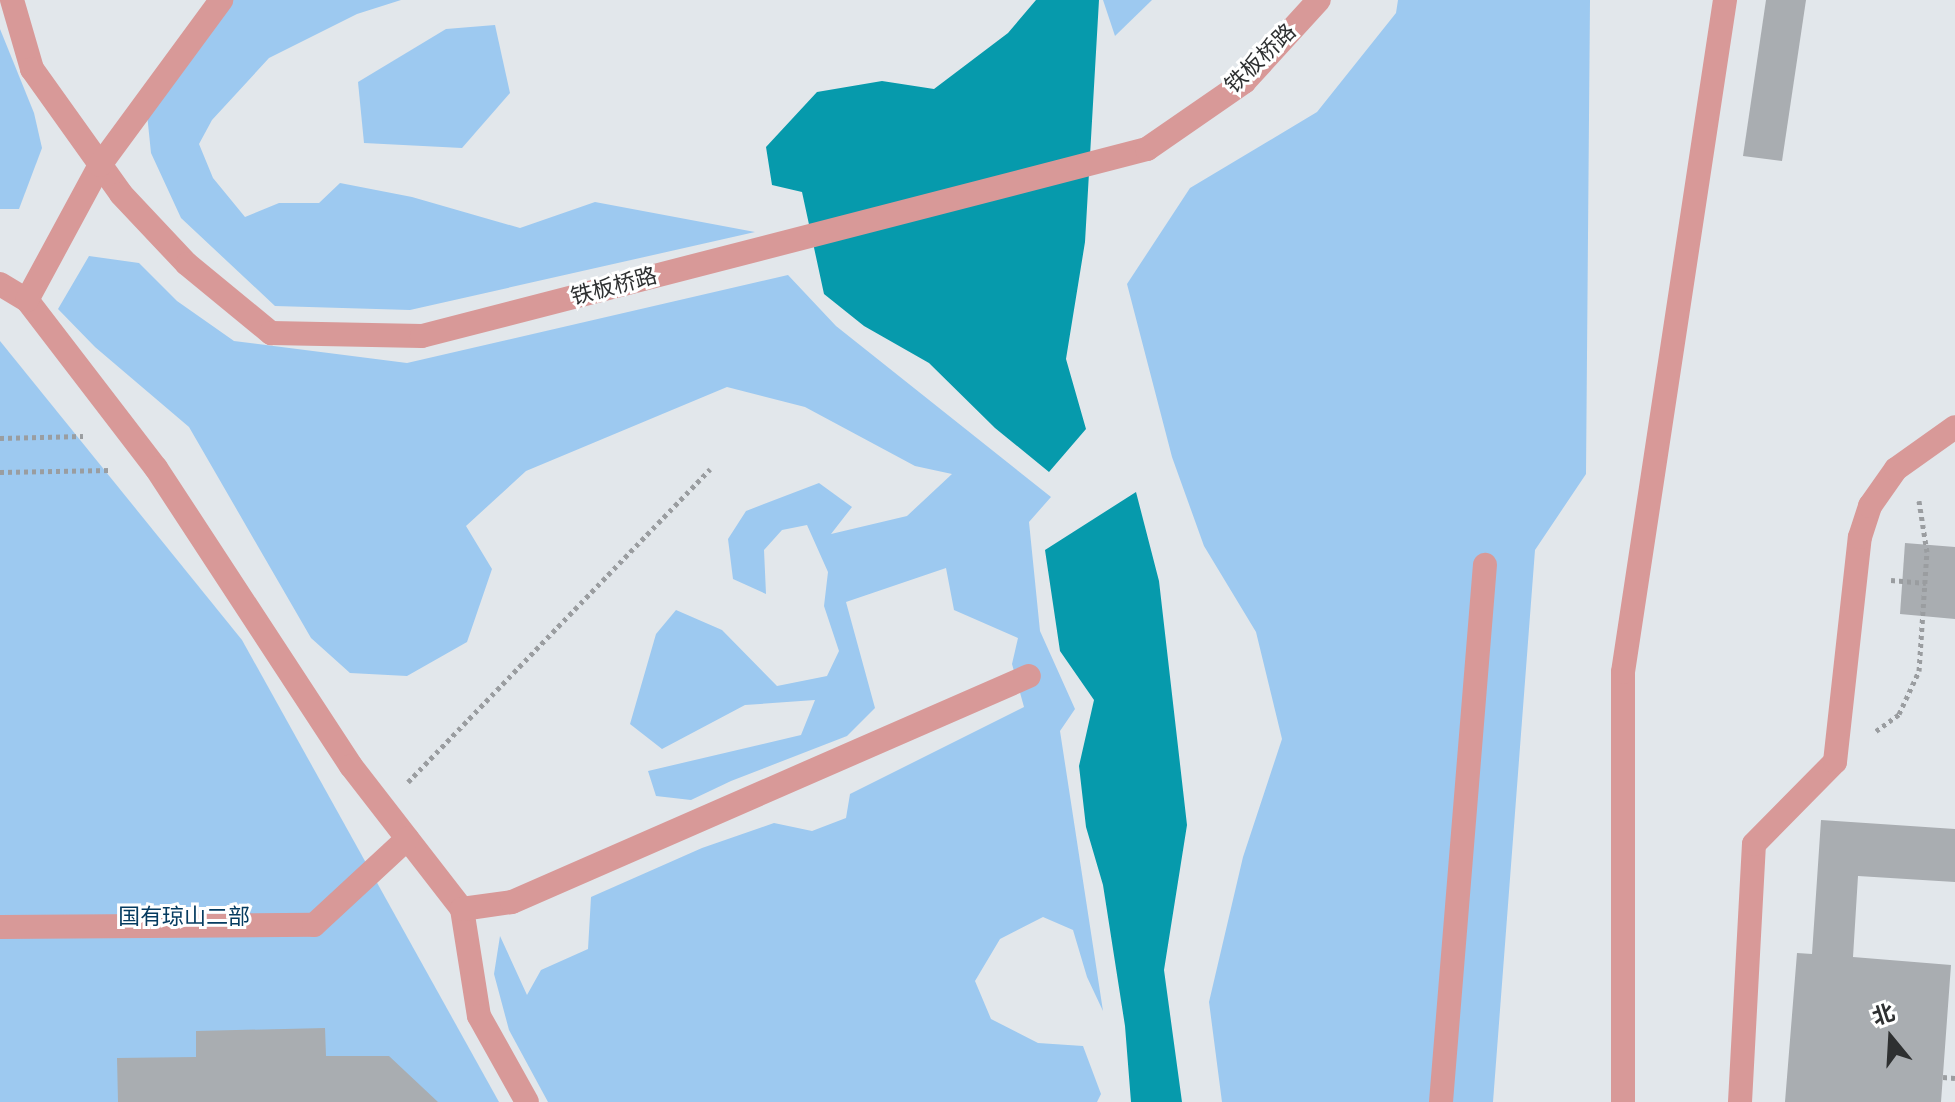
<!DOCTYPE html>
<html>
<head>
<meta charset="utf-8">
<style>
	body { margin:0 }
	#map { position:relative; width:1955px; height:1102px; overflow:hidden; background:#e2e7eb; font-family:"Alegreya Sans","Noto Sans SC",sans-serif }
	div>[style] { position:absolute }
	.green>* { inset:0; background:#9dc9f0 }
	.water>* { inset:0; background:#069aac }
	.building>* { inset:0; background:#a9adb1 }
	.path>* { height:5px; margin-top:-2.5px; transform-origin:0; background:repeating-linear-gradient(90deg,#9a9da0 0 4px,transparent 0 8px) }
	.minor>* { height:24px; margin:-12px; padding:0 12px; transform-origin:12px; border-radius:12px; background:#d89998 }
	span { translate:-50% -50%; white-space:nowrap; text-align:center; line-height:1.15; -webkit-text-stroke:6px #fff; paint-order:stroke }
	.street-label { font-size:22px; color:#2e3031 }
	.park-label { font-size:22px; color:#053b60 }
	.north { position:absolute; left:1851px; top:998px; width:80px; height:80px; -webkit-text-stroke:6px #fff; paint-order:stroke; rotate:342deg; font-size:22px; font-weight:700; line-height:32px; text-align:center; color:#2e3031 }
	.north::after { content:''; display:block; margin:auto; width:28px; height:36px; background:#2e3031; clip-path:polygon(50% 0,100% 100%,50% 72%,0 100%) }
</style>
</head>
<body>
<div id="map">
	<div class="green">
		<div style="clip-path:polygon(227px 0,401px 0,357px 14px,269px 58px,212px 120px,199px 144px,213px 178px,245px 217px,279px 203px,319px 203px,340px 183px,412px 197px,520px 228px,595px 202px,755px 232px,410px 310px,275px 306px,181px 218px,151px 153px,147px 114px)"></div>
		<div style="clip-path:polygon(1103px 0,1152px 0,1115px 36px)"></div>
		<div style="clip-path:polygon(1398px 0,1590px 0,1586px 474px,1535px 550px,1493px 1102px,1222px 1102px,1209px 1002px,1243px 857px,1282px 739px,1256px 632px,1204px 546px,1172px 457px,1127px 284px,1190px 188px,1317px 112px,1396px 13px)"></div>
		<div style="clip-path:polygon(495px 25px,510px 93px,462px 148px,364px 143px,358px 82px,446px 29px)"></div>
		<div style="clip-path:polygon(0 29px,34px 113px,42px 148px,19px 209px,0 209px)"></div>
		<div style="clip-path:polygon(89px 256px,139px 263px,177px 301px,234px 341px,407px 363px,788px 275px,836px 326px,1051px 497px,1029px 522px,1040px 631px,1075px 709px,1060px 731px,1103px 1011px,1087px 977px,1073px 930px,1043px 917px,1000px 939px,975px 981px,991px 1019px,1038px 1043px,1083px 1046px,1101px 1094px,1097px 1102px,548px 1102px,509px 1030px,494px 974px,500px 936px,527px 995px,541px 970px,588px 949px,591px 897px,702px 848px,774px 823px,812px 831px,846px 818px,850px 794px,1024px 707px,1012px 664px,1018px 638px,954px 610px,946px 568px,846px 602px,875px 708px,847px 736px,731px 781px,691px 800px,656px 796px,648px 771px,801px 735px,815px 700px,745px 705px,662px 749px,630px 724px,656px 634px,676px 610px,722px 630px,777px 686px,827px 676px,839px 651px,824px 606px,828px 572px,807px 525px,782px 530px,764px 550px,766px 594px,733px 579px,728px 539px,746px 511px,819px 483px,852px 507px,831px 534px,907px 516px,952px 474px,915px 466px,805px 407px,727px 387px,526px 471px,466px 526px,492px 569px,467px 642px,407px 676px,350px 673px,311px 638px,189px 427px,95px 347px,58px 309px)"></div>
		<div style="clip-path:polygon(0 341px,242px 640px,499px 1102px,0 1102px)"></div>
	</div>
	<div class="water">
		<div style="clip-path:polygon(1036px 0,1099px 0,1085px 242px,1066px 359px,1086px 429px,1049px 472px,995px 428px,929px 363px,864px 326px,824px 294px,802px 192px,772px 185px,766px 147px,817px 92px,882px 81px,934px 89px,1008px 33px)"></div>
		<div style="clip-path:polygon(1136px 492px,1159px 581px,1187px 825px,1164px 970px,1182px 1102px,1131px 1102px,1125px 1026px,1103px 885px,1086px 827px,1079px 766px,1094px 700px,1060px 651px,1045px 550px)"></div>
	</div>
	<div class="building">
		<div style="clip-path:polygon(1766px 0,1806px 0,1782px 161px,1743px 156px)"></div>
		<div style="clip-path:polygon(1905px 543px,1955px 547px,1955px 619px,1900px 614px)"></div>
		<div style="clip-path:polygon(1821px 820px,1955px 829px,1955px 882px,1858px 876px,1853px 957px,1951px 965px,1941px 1102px,1785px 1102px,1797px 953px,1812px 954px)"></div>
		<div style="clip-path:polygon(325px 1028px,326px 1056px,389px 1056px,438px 1102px,118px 1102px,117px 1058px,196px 1057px,196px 1031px)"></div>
	</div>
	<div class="path">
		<div style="left:0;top:438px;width:83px;rotate:-1.4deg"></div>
		<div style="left:0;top:472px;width:111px;rotate:-1deg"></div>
		<div style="left:1891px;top:580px;width:35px;rotate:5deg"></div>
		<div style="left:1876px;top:731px;width:29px;rotate:-36deg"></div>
		<div style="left:1899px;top:714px;width:47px;rotate:-65.1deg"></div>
		<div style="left:1919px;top:671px;width:119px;rotate:-86.2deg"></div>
		<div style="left:1927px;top:552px;width:52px;rotate:-98.9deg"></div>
		<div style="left:408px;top:782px;width:435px;rotate:-46deg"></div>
		<div style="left:1943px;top:1077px;width:12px;rotate:5deg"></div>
	</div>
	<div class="minor">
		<div style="left:12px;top:0;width:72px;rotate:73.8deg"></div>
		<div style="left:32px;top:69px;width:153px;rotate:54.5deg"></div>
		<div style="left:121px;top:194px;width:96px;rotate:46.7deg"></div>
		<div style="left:187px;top:264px;width:109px;rotate:39.4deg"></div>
		<div style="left:271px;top:333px;width:151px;rotate:1.1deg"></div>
		<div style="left:422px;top:336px;width:749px;rotate:-14.46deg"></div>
		<div style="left:1147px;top:149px;width:118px;rotate:-34.6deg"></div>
		<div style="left:1244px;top:82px;width:111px;rotate:-47.6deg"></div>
		<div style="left:0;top:284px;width:31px;rotate:31deg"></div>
		<div style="left:27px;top:300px;width:212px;rotate:52.5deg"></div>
		<div style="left:156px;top:468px;width:356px;rotate:56.8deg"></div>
		<div style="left:351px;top:766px;width:181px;rotate:52.2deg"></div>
		<div style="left:462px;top:909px;width:108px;rotate:81deg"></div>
		<div style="left:479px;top:1016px;width:98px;rotate:60.8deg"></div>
		<div style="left:27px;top:300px;width:153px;rotate:-61.6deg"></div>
		<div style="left:100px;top:165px;width:205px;rotate:-53.7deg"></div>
		<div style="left:462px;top:909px;width:50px;rotate:-8deg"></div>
		<div style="left:512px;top:902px;width:564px;rotate:-23.61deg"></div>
		<div style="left:0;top:927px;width:314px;rotate:-0.4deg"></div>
		<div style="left:314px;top:925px;width:127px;rotate:-42.8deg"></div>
		<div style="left:1441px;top:1102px;width:539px;rotate:-85.32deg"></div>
		<div style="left:1623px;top:1102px;width:430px;rotate:-90deg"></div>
		<div style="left:1623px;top:672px;width:680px;rotate:-81.37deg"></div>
		<div style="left:1740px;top:1102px;width:258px;rotate:-86.9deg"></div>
		<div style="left:1754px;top:844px;width:115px;rotate:-45.4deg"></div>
		<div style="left:1835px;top:762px;width:226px;rotate:-83.7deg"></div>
		<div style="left:1860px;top:537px;width:33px;rotate:-72deg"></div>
		<div style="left:1870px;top:506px;width:45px;rotate:-54.9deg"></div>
		<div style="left:1896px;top:469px;width:72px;rotate:-35.4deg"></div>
	</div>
	<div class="street-label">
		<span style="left:1261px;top:59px;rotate:-44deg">铁板桥路</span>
		<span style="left:614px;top:287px;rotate:-15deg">铁板桥路</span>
	</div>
	<div class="park-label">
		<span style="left:184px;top:918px">国有琼山二部</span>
	</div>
	<div class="north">北</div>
</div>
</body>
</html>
